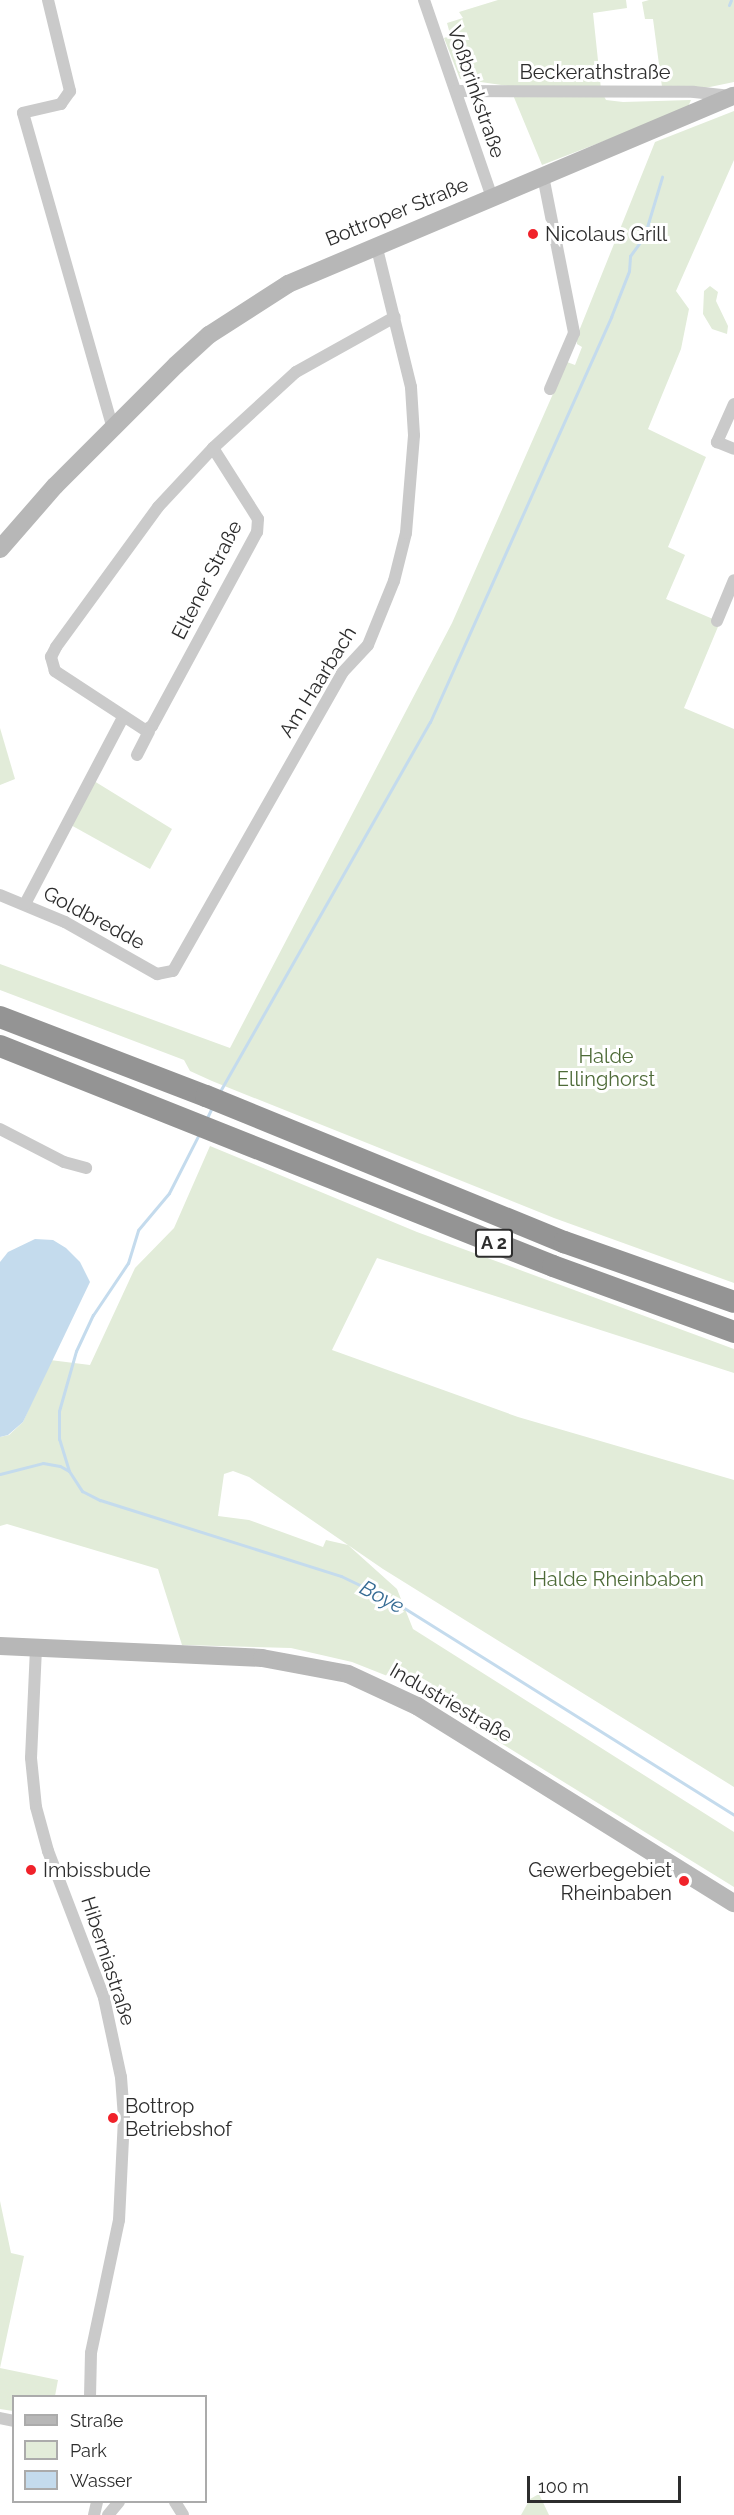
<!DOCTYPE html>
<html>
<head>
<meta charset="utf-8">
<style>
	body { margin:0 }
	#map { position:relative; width:734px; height:2515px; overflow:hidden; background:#fff; font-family:Raleway,sans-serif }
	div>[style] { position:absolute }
	.green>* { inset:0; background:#e2ecd9 }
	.water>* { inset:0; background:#c4dbed }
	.stream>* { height:3px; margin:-1.5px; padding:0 1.5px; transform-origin:1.5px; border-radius:1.5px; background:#c4dbed }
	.street>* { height:12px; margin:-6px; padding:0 6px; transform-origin:6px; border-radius:6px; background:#cacaca }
	.secondary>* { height:18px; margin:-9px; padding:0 9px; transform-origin:9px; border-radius:9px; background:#b7b7b7 }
	.highway>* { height:22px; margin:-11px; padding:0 11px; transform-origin:11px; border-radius:11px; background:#949494 }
	.dots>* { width:16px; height:16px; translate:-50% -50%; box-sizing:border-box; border:3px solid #fff; border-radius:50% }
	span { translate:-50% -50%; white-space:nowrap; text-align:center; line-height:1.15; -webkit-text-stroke:6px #fff; paint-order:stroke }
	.shield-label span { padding:2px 4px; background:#fff; border:2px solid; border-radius:4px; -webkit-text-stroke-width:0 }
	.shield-label { font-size:18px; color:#2d2d2d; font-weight:700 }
	.street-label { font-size:20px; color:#2d2d2d }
	.poi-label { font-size:20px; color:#2d2d2d }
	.left { translate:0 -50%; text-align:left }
	.right { translate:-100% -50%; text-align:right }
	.park-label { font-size:20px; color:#4e6b38 }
	.water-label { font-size:21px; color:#366c94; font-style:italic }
	.legend { position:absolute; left:12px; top:2395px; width:195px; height:108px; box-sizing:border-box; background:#fff; border:2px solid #ababab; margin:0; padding:8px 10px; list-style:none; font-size:18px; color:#2d2d2d }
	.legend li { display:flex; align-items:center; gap:12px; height:30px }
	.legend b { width:30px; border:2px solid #ababab }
	.scale { position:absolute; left:527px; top:2476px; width:154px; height:27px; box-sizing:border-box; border:3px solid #2d2d2d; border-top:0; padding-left:8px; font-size:18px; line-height:21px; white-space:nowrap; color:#2d2d2d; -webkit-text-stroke:4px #fff; paint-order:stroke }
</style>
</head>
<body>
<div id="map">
	<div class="green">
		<div style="clip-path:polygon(498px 0,626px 0,627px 8px,593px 13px,601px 89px,515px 87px,460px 79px,444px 38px,450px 34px,447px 23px,463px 18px,459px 12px)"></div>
		<div style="clip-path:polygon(649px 0,734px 0,734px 82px,705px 88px,662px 87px,653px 19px,645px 19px,642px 2px)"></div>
		<div style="clip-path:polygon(513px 95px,604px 96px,606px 100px,623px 102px,691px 100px,687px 109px,542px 165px)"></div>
		<div style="clip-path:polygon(734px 111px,734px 160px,676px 291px,689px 309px,681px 349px,648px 429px,706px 457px,668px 547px,685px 555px,666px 599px,720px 622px,684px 708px,734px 729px,734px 1283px,554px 1218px,212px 1081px,190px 1071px,184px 1060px,0 990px,0 964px,230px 1048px,452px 623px,567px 362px,575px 365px,582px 347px,577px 344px,577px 336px,655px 142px)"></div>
		<div style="clip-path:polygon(710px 286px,718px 292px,716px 301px,728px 326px,727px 334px,712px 329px,703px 314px,704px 291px)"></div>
		<div style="clip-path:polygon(0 728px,15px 779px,0 785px)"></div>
		<div style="clip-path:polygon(94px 781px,172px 829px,150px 869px,69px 824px)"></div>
		<div style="clip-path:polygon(210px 1146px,417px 1232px,734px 1349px,734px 1373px,377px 1258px,332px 1350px,518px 1417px,734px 1480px,734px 1787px,383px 1569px,249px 1477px,233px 1471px,224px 1474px,218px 1516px,249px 1520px,323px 1547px,326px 1540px,348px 1545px,397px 1589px,413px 1629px,734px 1832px,734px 1887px,400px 1681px,352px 1662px,291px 1648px,182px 1645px,158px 1569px,7px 1524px,0 1526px,0 1437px,9px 1435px,23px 1422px,50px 1360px,90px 1365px,135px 1268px,174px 1228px)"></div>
		<div style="clip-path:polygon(0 2201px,11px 2253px,24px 2256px,0 2368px,58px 2380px,55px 2396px,14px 2396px,13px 2411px,0 2409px)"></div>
		<div style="clip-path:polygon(539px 2494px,549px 2515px,521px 2515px,530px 2499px)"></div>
	</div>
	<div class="water">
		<div style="clip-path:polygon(35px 1239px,53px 1240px,66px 1248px,80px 1262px,90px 1282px,23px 1422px,8px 1435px,0 1437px,0 1262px,8px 1252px)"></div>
	</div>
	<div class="stream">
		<div style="left:729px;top:5px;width:5px;rotate:-68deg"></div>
		<div style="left:219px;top:1093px;width:427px;rotate:-60.4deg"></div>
		<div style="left:430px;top:722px;width:444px;rotate:-65.9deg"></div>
		<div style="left:611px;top:317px;width:49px;rotate:-68.6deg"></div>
		<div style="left:629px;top:271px;width:15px;rotate:-86deg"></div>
		<div style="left:630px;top:256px;width:24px;rotate:-54deg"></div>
		<div style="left:644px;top:237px;width:63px;rotate:-73.3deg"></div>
		<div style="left:206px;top:1120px;width:14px;rotate:-65deg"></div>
		<div style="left:69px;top:1471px;width:34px;rotate:-107deg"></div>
		<div style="left:59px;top:1439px;width:28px;rotate:-90deg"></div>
		<div style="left:59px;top:1411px;width:62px;rotate:-74.2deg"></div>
		<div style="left:76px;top:1351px;width:40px;rotate:-65deg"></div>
		<div style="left:93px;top:1315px;width:63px;rotate:-56.1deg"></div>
		<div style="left:128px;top:1263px;width:34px;rotate:-73deg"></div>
		<div style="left:138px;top:1230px;width:48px;rotate:-50deg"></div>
		<div style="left:169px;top:1193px;width:66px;rotate:-63deg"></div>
		<div style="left:0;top:1474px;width:44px;rotate:-14.3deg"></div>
		<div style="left:43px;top:1463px;width:17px;rotate:10deg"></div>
		<div style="left:60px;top:1466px;width:10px;rotate:29deg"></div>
		<div style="left:69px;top:1471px;width:24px;rotate:57deg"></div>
		<div style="left:82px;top:1491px;width:20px;rotate:27deg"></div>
		<div style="left:100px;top:1500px;width:253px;rotate:17.5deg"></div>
		<div style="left:341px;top:1576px;width:58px;rotate:25.7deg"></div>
		<div style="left:393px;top:1601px;width:403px;rotate:32.1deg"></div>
	</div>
	<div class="street">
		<div style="left:48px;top:0;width:94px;rotate:76.4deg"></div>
		<div style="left:70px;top:91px;width:16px;rotate:125deg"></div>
		<div style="left:61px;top:104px;width:39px;rotate:167deg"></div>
		<div style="left:23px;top:113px;width:328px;rotate:74.1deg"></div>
		<div style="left:424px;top:0;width:208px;rotate:71deg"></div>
		<div style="left:456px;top:91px;width:238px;rotate:0.2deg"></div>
		<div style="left:694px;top:92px;width:37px;rotate:6deg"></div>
		<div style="left:543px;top:176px;width:160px;rotate:78.8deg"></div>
		<div style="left:574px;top:333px;width:61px;rotate:113.2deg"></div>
		<div style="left:734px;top:404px;width:42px;rotate:114.1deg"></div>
		<div style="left:717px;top:442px;width:18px;rotate:22deg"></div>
		<div style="left:213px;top:448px;width:84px;rotate:57.6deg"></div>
		<div style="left:258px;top:519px;width:13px;rotate:94deg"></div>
		<div style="left:257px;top:532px;width:221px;rotate:118.4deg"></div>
		<div style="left:152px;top:726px;width:8px;rotate:150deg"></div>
		<div style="left:145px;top:730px;width:108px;rotate:-146.8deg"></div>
		<div style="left:55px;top:671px;width:15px;rotate:-106deg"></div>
		<div style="left:51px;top:657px;width:11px;rotate:-63deg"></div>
		<div style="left:56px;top:647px;width:173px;rotate:-53.9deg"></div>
		<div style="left:158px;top:507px;width:81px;rotate:-47deg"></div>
		<div style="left:213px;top:448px;width:113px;rotate:-42.5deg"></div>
		<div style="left:296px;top:372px;width:113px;rotate:-29.1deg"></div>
		<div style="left:717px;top:621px;width:44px;rotate:-67.5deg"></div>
		<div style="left:137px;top:755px;width:27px;rotate:-63deg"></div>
		<div style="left:0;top:895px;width:70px;rotate:22.6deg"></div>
		<div style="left:65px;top:922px;width:106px;rotate:29.5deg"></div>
		<div style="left:157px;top:974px;width:16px;rotate:-11deg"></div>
		<div style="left:173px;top:971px;width:343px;rotate:-60.4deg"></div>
		<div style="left:342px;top:673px;width:38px;rotate:-47deg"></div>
		<div style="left:368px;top:645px;width:69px;rotate:-67.9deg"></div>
		<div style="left:394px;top:581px;width:49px;rotate:-76deg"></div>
		<div style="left:406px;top:533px;width:98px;rotate:-85.3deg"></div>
		<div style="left:414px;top:435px;width:48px;rotate:-93.6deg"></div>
		<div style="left:411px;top:387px;width:147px;rotate:-103.8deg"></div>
		<div style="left:25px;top:904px;width:211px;rotate:-62.3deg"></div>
		<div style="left:0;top:1129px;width:72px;rotate:27.3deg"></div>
		<div style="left:64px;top:1162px;width:23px;rotate:15deg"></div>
		<div style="left:36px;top:1648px;width:110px;rotate:92.6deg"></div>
		<div style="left:31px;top:1758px;width:49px;rotate:84.2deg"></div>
		<div style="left:36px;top:1807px;width:46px;rotate:74.7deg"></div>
		<div style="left:48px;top:1851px;width:157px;rotate:69.1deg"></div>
		<div style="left:104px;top:1998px;width:81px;rotate:77.9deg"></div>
		<div style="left:121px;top:2077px;width:41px;rotate:85.8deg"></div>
		<div style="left:124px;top:2118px;width:102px;rotate:92.8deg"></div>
		<div style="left:119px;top:2220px;width:136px;rotate:101.9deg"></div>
		<div style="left:91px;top:2353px;width:43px;rotate:91.3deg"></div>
		<div style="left:0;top:2418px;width:14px;rotate:12deg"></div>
		<div style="left:175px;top:2502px;width:15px;rotate:58deg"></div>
		<div style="left:94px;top:2515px;width:13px;rotate:-77deg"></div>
		<div style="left:108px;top:2515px;width:17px;rotate:-50deg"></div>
	</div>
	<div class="secondary">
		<div style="left:0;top:549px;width:84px;rotate:-48.9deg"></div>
		<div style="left:55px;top:486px;width:171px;rotate:-45deg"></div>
		<div style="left:176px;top:365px;width:45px;rotate:-42.3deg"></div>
		<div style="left:209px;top:335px;width:94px;rotate:-32.8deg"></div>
		<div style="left:288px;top:284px;width:484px;rotate:-22.9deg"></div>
		<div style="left:0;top:1646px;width:262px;rotate:2.6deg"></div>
		<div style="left:262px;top:1658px;width:87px;rotate:10.5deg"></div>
		<div style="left:348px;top:1674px;width:76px;rotate:24.9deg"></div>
		<div style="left:417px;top:1706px;width:373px;rotate:31.9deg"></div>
	</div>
	<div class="highway">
		<div style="left:0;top:1017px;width:221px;rotate:21deg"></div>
		<div style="left:206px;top:1096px;width:387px;rotate:22.2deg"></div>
		<div style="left:564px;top:1242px;width:180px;rotate:19.4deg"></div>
		<div style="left:0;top:1046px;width:595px;rotate:21.69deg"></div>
		<div style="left:553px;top:1266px;width:193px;rotate:20deg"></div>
	</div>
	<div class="dots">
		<div style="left:533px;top:234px;background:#f0222a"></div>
		<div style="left:31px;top:1870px;background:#f0222a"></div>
		<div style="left:684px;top:1881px;background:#f0222a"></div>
		<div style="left:113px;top:2118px;background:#f0222a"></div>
	</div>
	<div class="shield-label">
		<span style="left:494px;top:1243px">A 2</span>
	</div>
	<div class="street-label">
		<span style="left:595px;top:72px">Beckerathstraße</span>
		<span style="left:476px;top:92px;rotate:71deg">Voßbrinkstraße</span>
		<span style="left:397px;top:212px;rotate:-22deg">Bottroper Straße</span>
		<span style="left:207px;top:580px;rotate:-63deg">Eltener Straße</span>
		<span style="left:318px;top:682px;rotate:-58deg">Am Haarbach</span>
		<span style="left:94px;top:918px;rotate:28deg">Goldbredde</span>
		<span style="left:451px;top:1703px;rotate:30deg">Industriestraße</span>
		<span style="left:108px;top:1961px;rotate:72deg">Hiberniastraße</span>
	</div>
	<div class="poi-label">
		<span class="left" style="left:545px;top:234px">Nicolaus Grill</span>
		<span class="left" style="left:43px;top:1870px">Imbissbude</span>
		<span class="right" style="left:672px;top:1882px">Gewerbegebiet<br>Rheinbaben</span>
		<span class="left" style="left:125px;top:2118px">Bottrop<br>Betriebshof</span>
	</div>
	<div class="park-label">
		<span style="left:606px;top:1068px">Halde<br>Ellinghorst</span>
		<span style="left:618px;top:1579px">Halde Rheinbaben</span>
	</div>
	<div class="water-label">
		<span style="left:382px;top:1597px;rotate:28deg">Boye</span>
	</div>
	<ul class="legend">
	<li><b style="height:8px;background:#b7b7b7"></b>Straße</li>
	<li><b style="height:16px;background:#e2ecd9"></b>Park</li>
	<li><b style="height:16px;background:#c4dbed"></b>Wasser</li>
	</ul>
	<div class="scale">100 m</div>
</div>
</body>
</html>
